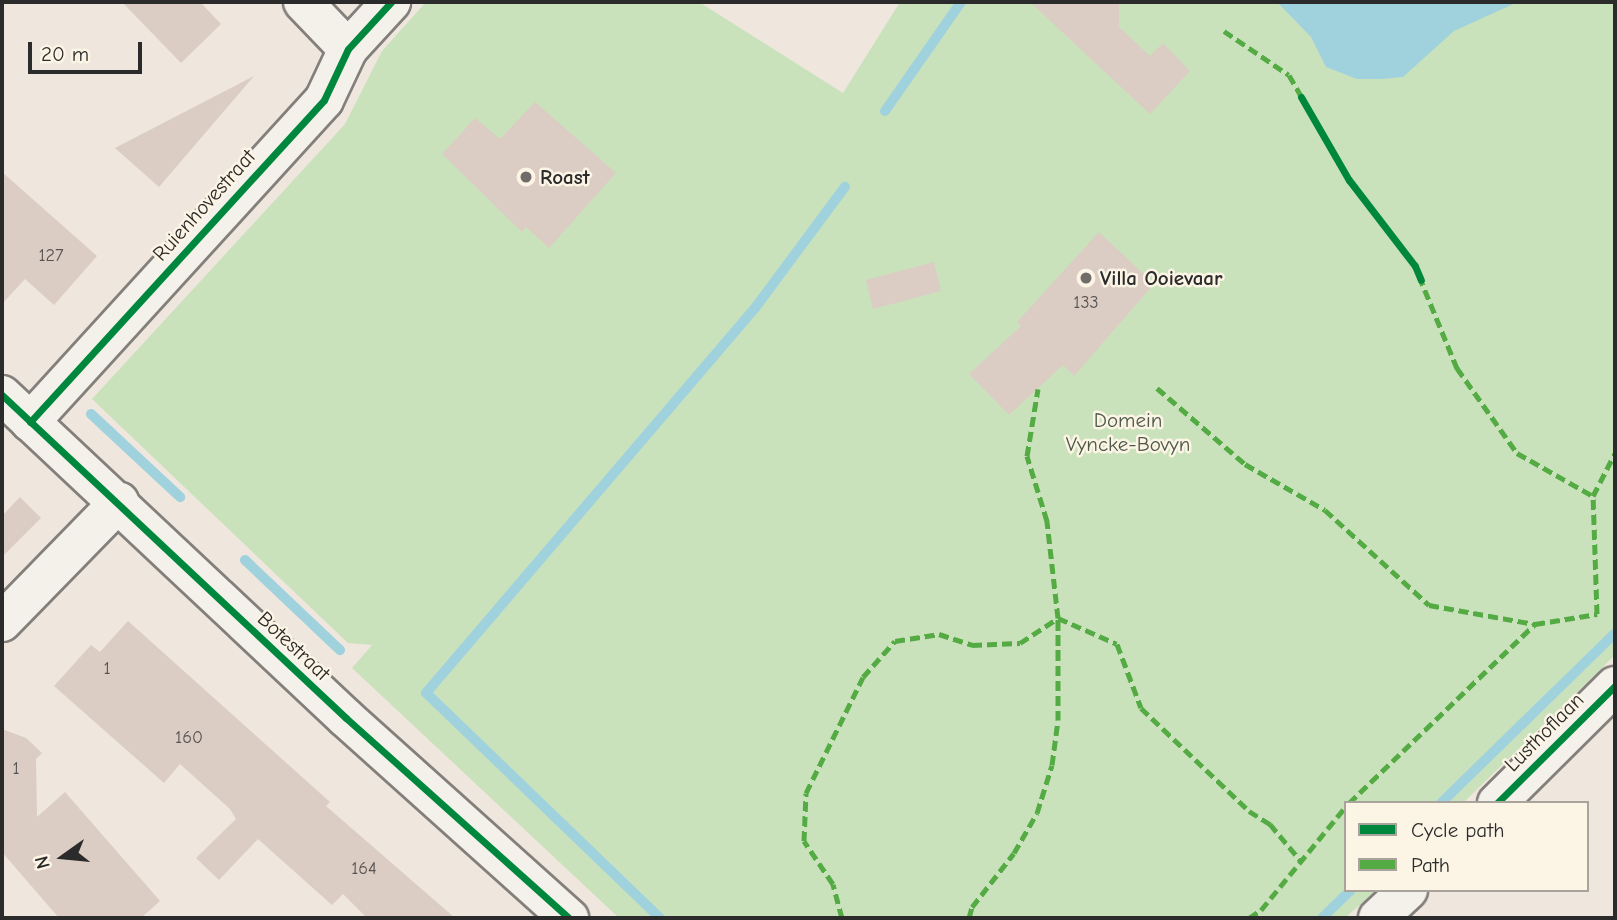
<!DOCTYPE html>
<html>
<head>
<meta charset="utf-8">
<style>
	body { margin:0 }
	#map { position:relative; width:1617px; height:920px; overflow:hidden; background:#efe6dd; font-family:"Comic Neue",sans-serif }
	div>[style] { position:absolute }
	.green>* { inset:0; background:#cae2bc }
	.water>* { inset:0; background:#a0d2de }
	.stream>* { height:10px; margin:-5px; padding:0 5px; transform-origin:5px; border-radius:5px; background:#a0d2de }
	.building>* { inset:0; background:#dbccc4 }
	.roads { filter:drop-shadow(2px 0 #837f7b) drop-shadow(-2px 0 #837f7b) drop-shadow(0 2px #837f7b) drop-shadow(0 -2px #837f7b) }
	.minor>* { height:38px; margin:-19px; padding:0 19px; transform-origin:19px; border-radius:19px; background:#f4f0ea }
	.quiet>* { height:5px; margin-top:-2.5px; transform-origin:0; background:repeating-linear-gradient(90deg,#54ab44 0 10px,transparent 0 15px) }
	.cycleway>* { height:7px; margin:-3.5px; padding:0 3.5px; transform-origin:3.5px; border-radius:3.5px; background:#00873e }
	.dots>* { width:19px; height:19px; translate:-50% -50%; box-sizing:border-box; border:4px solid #fcf5e5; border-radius:50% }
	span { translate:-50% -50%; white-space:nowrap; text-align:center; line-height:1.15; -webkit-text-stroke:5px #fcf5e5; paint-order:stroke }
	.number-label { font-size:18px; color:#575351 }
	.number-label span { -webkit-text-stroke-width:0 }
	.poi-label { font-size:21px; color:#2b2b2b; font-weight:700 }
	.left { translate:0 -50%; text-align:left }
	.street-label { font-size:21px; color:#2b2b2b }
	.park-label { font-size:21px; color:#4b5848 }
	.frame { position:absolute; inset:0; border:4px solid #2b2b2b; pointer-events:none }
	.legend { position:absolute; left:1344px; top:801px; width:245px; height:91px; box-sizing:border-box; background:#fcf5e5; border:2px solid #a8a49b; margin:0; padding:9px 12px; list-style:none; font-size:21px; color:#2b2b2b }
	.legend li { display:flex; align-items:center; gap:14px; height:35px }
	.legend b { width:35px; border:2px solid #a8a49b }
	.north { position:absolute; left:28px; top:822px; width:70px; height:70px; -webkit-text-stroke:5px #fcf5e5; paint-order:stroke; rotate:255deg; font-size:19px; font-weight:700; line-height:28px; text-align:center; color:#2b2b2b }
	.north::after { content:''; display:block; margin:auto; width:24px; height:32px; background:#2b2b2b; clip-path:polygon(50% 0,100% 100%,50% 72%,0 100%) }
	.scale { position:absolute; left:28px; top:42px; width:114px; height:32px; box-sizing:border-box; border:4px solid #2b2b2b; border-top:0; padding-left:9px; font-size:21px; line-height:24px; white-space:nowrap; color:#2b2b2b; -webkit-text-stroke:5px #fcf5e5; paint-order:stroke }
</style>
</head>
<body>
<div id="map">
	<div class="green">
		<div style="clip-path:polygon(426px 2px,699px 2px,843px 93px,900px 2px,1615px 2px,1615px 655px,1463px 803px,1346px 803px,1346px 890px,1376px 890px,1345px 918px,619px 918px,352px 668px,372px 645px,348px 643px,92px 399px,345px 124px,382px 51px)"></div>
	</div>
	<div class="water">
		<div style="clip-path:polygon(1277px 2px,1518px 2px,1454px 31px,1403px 77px,1382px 79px,1357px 79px,1326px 67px,1311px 37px)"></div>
	</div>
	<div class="stream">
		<div style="left:885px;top:111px;width:133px;rotate:-55.1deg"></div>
		<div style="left:91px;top:414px;width:122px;rotate:43deg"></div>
		<div style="left:245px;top:560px;width:131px;rotate:43.5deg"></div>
		<div style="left:1441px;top:803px;width:243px;rotate:-44.3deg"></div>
		<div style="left:660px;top:918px;width:325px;rotate:-136.1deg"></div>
		<div style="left:426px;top:693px;width:506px;rotate:-49.48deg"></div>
		<div style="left:755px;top:308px;width:151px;rotate:-53.4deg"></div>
		<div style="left:1322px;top:918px;width:40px;rotate:-44deg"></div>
	</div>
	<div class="building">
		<div style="clip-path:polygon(122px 2px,200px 2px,221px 24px,181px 63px)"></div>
		<div style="clip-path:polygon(1030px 2px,1119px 2px,1119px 27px,1150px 56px,1163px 43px,1190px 71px,1150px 114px)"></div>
		<div style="clip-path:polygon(254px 76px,159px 187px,115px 148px)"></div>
		<div style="clip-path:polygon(535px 102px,616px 173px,549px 248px,526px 227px,522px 232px,442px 154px,475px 118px,500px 139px)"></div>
		<div style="clip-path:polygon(2px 172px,97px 256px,54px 305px,25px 279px,2px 304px)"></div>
		<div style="clip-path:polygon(1099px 232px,1154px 284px,1074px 376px,1063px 365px,1009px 415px,969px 374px,1021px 326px,1017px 322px)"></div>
		<div style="clip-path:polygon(934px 262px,941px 291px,873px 309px,866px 280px)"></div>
		<div style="clip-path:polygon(20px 497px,41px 518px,2px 557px,2px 516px)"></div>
		<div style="clip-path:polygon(128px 621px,330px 802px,326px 806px,455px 918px,367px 918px,343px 894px,332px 905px,258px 839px,219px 880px,196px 858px,236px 819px,230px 809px,180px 764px,164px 783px,54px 686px,91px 645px,100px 652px)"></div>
		<div style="clip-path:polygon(2px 729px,26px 738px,42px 753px,36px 759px,37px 817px,65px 792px,160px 901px,141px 918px,59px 918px,2px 852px)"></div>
	</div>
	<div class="roads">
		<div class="minor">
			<div style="left:303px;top:2px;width:65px;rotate:46.2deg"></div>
			<div style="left:2px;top:395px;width:472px;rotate:43.2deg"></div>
			<div style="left:346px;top:718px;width:300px;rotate:41.9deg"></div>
			<div style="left:30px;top:422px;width:436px;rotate:-47.6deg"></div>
			<div style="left:324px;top:100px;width:56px;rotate:-64.8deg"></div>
			<div style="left:348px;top:49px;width:64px;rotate:-47.5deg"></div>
			<div style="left:2px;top:622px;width:168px;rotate:-45.7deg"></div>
			<div style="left:1497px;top:803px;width:166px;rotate:-44.8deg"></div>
			<div style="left:1378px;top:918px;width:41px;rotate:-43deg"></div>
		</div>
	</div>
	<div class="quiet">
		<div style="left:1224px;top:31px;width:78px;rotate:34.1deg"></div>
		<div style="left:1289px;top:75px;width:30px;rotate:60deg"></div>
		<div style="left:1419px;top:276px;width:100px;rotate:67.6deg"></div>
		<div style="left:1457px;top:368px;width:104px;rotate:54.8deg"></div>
		<div style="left:1517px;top:453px;width:87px;rotate:29.5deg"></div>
		<div style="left:1157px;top:388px;width:116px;rotate:40.8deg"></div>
		<div style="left:1245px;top:464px;width:92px;rotate:29.9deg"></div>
		<div style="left:1325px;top:510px;width:141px;rotate:42.4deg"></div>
		<div style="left:1429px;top:605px;width:108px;rotate:10.2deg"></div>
		<div style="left:1349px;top:803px;width:258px;rotate:-43.9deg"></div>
		<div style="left:1535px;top:624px;width:63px;rotate:-9.2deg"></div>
		<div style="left:1597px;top:614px;width:118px;rotate:-91.9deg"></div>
		<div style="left:1593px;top:496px;width:48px;rotate:-62.9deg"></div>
		<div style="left:842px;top:918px;width:35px;rotate:-105deg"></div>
		<div style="left:833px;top:884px;width:52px;rotate:-124deg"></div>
		<div style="left:804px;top:841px;width:48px;rotate:-87.6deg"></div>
		<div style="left:806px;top:793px;width:129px;rotate:-63.8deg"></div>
		<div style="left:863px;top:677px;width:48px;rotate:-48.4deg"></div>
		<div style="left:895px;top:641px;width:45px;rotate:-9deg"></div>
		<div style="left:939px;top:634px;width:35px;rotate:18deg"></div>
		<div style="left:972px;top:645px;width:48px;rotate:-2.4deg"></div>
		<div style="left:1020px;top:643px;width:45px;rotate:-33.3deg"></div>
		<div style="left:1058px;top:618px;width:98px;rotate:-96.5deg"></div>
		<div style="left:1047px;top:521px;width:68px;rotate:-107.1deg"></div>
		<div style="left:1027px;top:456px;width:68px;rotate:-80.7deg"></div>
		<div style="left:969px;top:918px;width:11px;rotate:-75deg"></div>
		<div style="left:972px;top:907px;width:68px;rotate:-52.1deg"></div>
		<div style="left:1014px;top:853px;width:46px;rotate:-60.1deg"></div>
		<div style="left:1037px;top:813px;width:50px;rotate:-72.6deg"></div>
		<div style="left:1052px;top:765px;width:45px;rotate:-82.4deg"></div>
		<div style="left:1058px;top:720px;width:102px;rotate:-90deg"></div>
		<div style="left:1058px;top:618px;width:64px;rotate:23.8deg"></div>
		<div style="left:1117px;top:644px;width:68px;rotate:69.4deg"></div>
		<div style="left:1141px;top:708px;width:149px;rotate:43.6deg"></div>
		<div style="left:1249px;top:811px;width:25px;rotate:32deg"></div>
		<div style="left:1270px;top:824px;width:48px;rotate:50deg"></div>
		<div style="left:1249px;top:918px;width:14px;rotate:-34deg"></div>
		<div style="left:1261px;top:910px;width:134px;rotate:-50.7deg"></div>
	</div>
	<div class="cycleway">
		<div style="left:1301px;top:97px;width:96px;rotate:60deg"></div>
		<div style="left:1349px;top:180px;width:108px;rotate:52.5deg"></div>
		<div style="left:1415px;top:266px;width:15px;rotate:67deg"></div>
		<div style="left:2px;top:395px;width:472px;rotate:43.2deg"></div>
		<div style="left:346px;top:718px;width:300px;rotate:41.9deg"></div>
		<div style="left:30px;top:422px;width:436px;rotate:-47.6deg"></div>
		<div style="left:324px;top:100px;width:56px;rotate:-64.8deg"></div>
		<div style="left:348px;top:49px;width:64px;rotate:-47.5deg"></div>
		<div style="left:1497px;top:803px;width:166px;rotate:-44.8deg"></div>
	</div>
	<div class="dots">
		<div style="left:526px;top:177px;background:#706c69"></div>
		<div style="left:1086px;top:278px;background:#706c69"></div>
	</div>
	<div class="number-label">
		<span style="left:51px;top:256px">127</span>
		<span style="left:1086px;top:303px">133</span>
		<span style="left:107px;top:669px">1</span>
		<span style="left:189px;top:738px">160</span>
		<span style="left:16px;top:769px">1</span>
		<span style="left:364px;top:869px">164</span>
	</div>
	<div class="poi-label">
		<span class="left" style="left:540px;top:177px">Roast</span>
		<span class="left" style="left:1100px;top:278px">Villa Ooievaar</span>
	</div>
	<div class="street-label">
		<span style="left:204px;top:205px;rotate:-48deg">Ruienhovestraat</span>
		<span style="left:294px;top:646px;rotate:43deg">Botestraat</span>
		<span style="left:1544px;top:732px;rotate:-45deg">Lusthoflaan</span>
	</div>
	<div class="park-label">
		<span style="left:1128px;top:432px">Domein<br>Vyncke-Bovyn</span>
	</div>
	<div class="frame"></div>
	<ul class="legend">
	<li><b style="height:9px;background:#00873e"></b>Cycle path</li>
	<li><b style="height:9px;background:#54ab44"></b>Path</li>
	</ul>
	<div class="north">N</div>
	<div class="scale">20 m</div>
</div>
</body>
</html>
